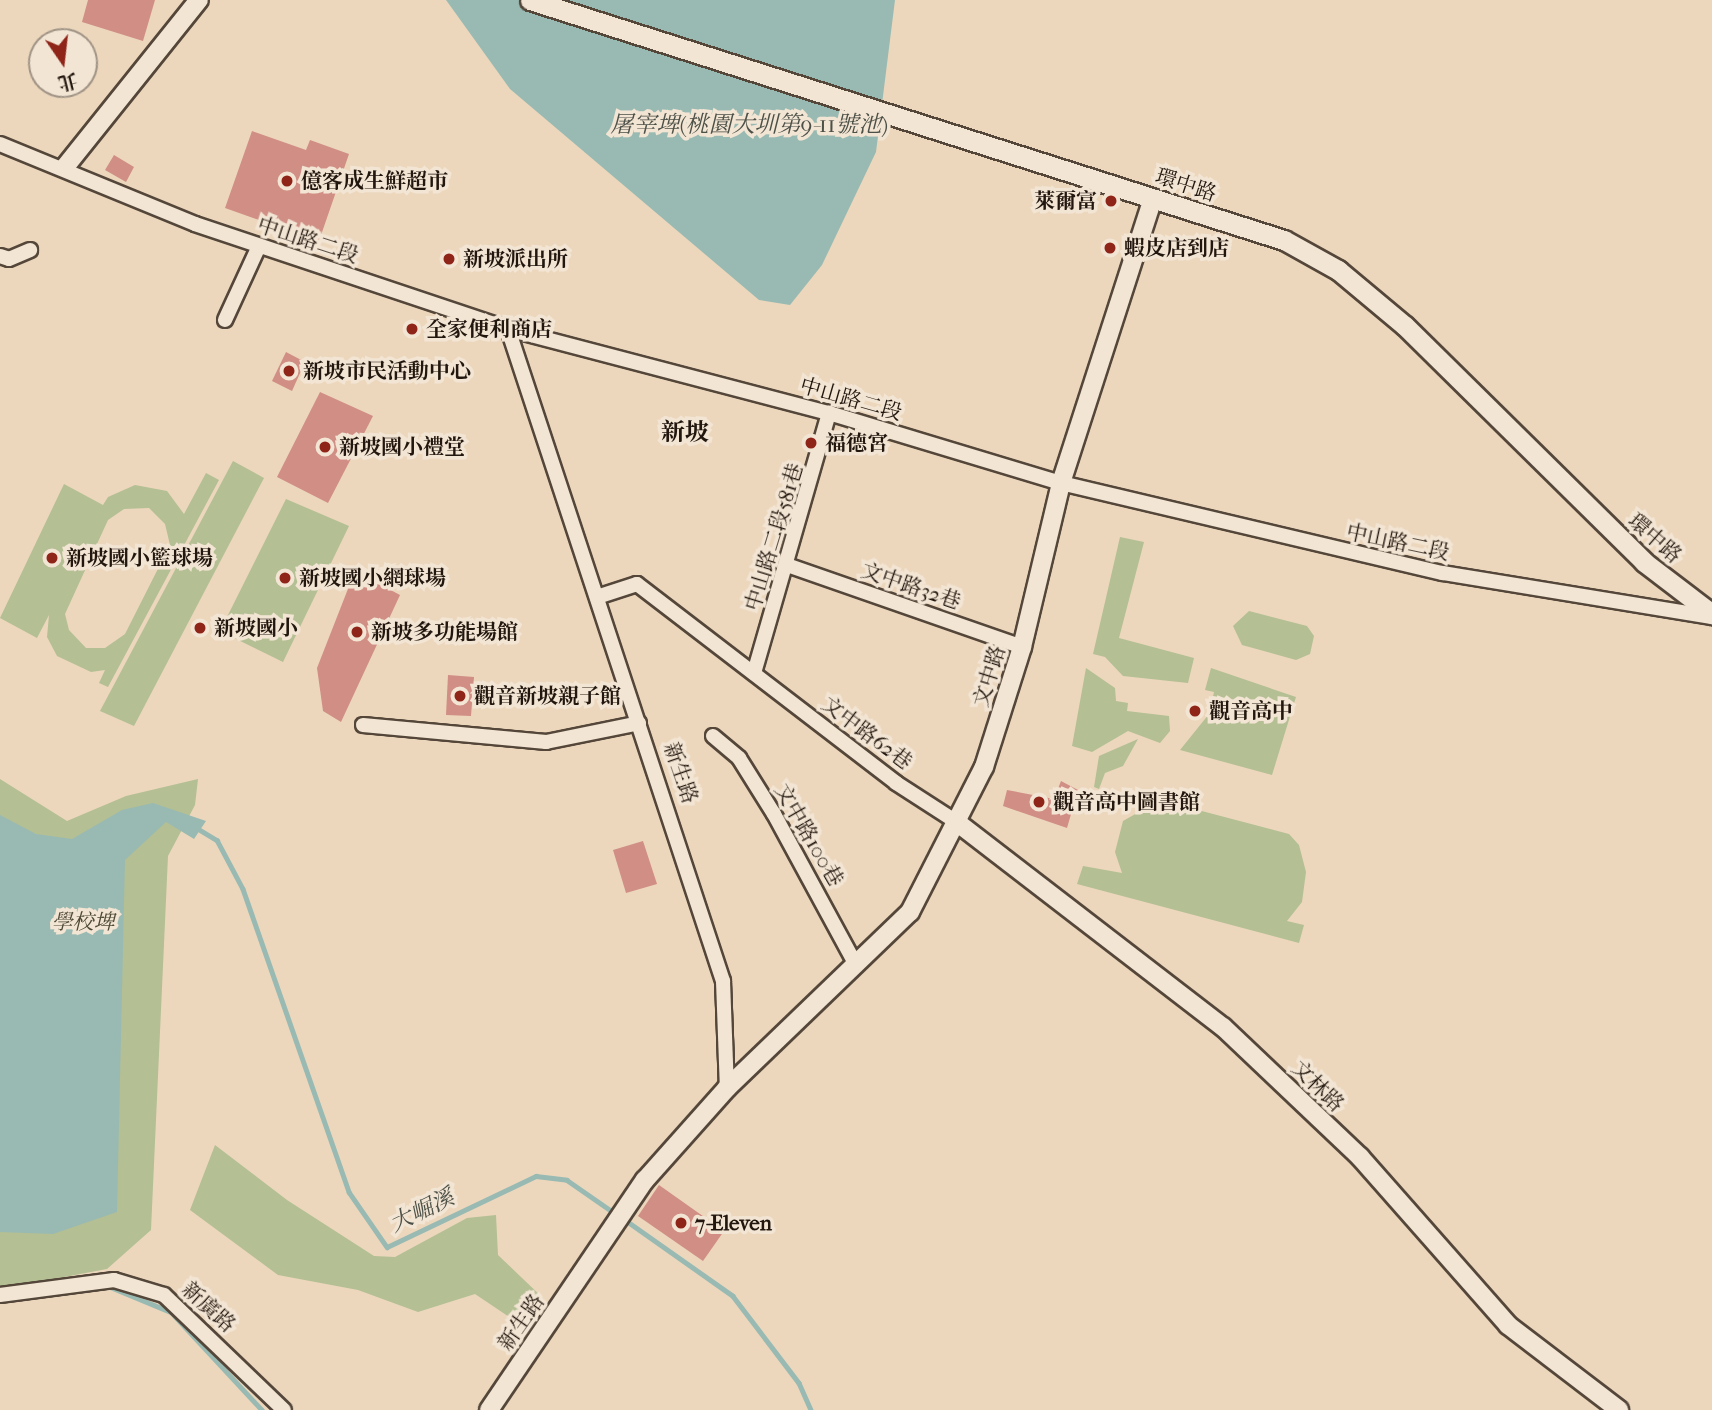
<!DOCTYPE html>
<html>
<head>
<meta charset="utf-8">
<style>
	body { margin:0 }
	#map { position:relative; width:1712px; height:1410px; overflow:hidden; background:#ecd7bd; font-family:"IM FELL French Canon","Noto Serif TC",serif }
	div>[style] { position:absolute }
	.green>* { inset:0; background:#b4bf94 }
	.water>* { inset:0; background:#99bab2 }
	.stream>* { height:4.5px; margin:-2.25px; padding:0 2.25px; transform-origin:2.25px; border-radius:2.25px; background:#99bab2 }
	.building>* { inset:0; background:#d08e84 }
	.roads { filter:drop-shadow(2px 0 #54473a) drop-shadow(-2px 0 #54473a) drop-shadow(0 2px #54473a) drop-shadow(0 -2px #54473a) }
	.minor>* { height:14px; margin:-7px; padding:0 7px; transform-origin:7px; border-radius:7px; background:#f3e5d4 }
	.tertiary>* { height:18px; margin:-9px; padding:0 9px; transform-origin:9px; border-radius:9px; background:#f3e5d4 }
	.secondary>* { height:19px; margin:-9.5px; padding:0 9.5px; transform-origin:9.5px; border-radius:9.5px; background:#f3e5d4 }
	.dots>* { width:19px; height:19px; translate:-50% -50%; box-sizing:border-box; border:4px solid #f3e5d4; border-radius:50% }
	span { translate:-50% -50%; white-space:nowrap; text-align:center; line-height:1.15; -webkit-text-stroke:7px #f3e5d4; paint-order:stroke }
	.poi-label { font-size:21px; color:#22170e; font-weight:700 }
	.left { translate:0 -50%; text-align:left }
	.right { translate:-100% -50%; text-align:right }
	.street-label { font-size:21px; color:#22170e }
	.park-label { font-size:21px; color:#4e4936; font-style:italic }
	.water-label { font-size:23px; color:#4c5047; font-style:italic }
	.quarter-label { font-size:24px; color:#22170e; font-weight:700 }
	.north { position:absolute; left:28px; top:28px; width:70px; height:70px; box-sizing:border-box; background:#f3e5d4; border:2px solid #9f9385; border-radius:50%; rotate:166deg; font-size:19px; font-weight:700; line-height:28px; text-align:center; color:#22170e }
	.north::after { content:''; display:block; margin:auto; width:24px; height:32px; background:#8f2418; clip-path:polygon(50% 0,100% 100%,50% 72%,0 100%) }
</style>
</head>
<body>
<div id="map">
	<div class="green">
		<div style="clip-path:polygon(233px 461px,264px 478px,134px 726px,100px 711px)"></div>
		<div style="clip-path:polygon(evenodd,206px 473px,219px 480px,108px 687px,99px 683px,105px 670px,91px 672px,57px 656px,47px 637px,49px 615px,37px 638px,0 618px,64px 484px,103px 505px,108px 497px,135px 485px,167px 491px,184px 514px,206px 473px,149px 508px,165px 524px,170px 545px,125px 634px,105px 648px,86px 648px,69px 630px,65px 614px,108px 520px,124px 509px,149px 508px)"></div>
		<div style="clip-path:polygon(286px 499px,349px 526px,283px 662px,220px 631px)"></div>
		<div style="clip-path:polygon(1120px 537px,1144px 542px,1119px 638px,1194px 658px,1188px 683px,1123px 676px,1105px 657px,1093px 654px)"></div>
		<div style="clip-path:polygon(1249px 611px,1307px 626px,1314px 636px,1310px 654px,1296px 660px,1242px 645px,1233px 626px)"></div>
		<div style="clip-path:polygon(1086px 668px,1115px 688px,1116px 701px,1128px 703px,1127px 711px,1169px 716px,1170px 731px,1160px 743px,1128px 731px,1092px 752px,1072px 746px)"></div>
		<div style="clip-path:polygon(1211px 668px,1296px 697px,1272px 775px,1180px 750px,1209px 714px,1214px 692px,1205px 690px)"></div>
		<div style="clip-path:polygon(1138px 739px,1123px 766px,1105px 773px,1099px 789px,1094px 787px,1099px 756px)"></div>
		<div style="clip-path:polygon(0 779px,67px 821px,126px 796px,198px 779px,195px 805px,168px 856px,151px 1230px,107px 1269px,0 1289px)"></div>
		<div style="clip-path:polygon(1160px 800px,1289px 834px,1299px 845px,1306px 872px,1302px 902px,1287px 921px,1304px 925px,1299px 943px,1077px 884px,1083px 866px,1122px 873px,1115px 852px,1123px 821px)"></div>
		<div style="clip-path:polygon(215px 1145px,287px 1200px,374px 1256px,395px 1257px,467px 1218px,496px 1215px,498px 1255px,544px 1299px,527px 1329px,475px 1294px,418px 1312px,358px 1290px,278px 1275px,190px 1210px)"></div>
	</div>
	<div class="water">
		<div style="clip-path:polygon(446px 0,895px 0,876px 152px,822px 265px,790px 305px,759px 300px,510px 89px)"></div>
		<div style="clip-path:polygon(153px 803px,206px 821px,194px 839px,166px 822px,125px 860px,117px 1212px,53px 1234px,0 1232px,0 815px,36px 834px,72px 839px,122px 810px)"></div>
	</div>
	<div class="stream">
		<div style="left:195px;top:827px;width:26px;rotate:31deg"></div>
		<div style="left:217px;top:840px;width:55px;rotate:62deg"></div>
		<div style="left:243px;top:889px;width:321px;rotate:70.7deg"></div>
		<div style="left:349px;top:1192px;width:67px;rotate:55.4deg"></div>
		<div style="left:387px;top:1247px;width:165px;rotate:-25.5deg"></div>
		<div style="left:536px;top:1176px;width:31px;rotate:7deg"></div>
		<div style="left:567px;top:1180px;width:60px;rotate:34.8deg"></div>
		<div style="left:624px;top:1219px;width:133px;rotate:35.2deg"></div>
		<div style="left:733px;top:1296px;width:109px;rotate:52.8deg"></div>
		<div style="left:799px;top:1383px;width:30px;rotate:66deg"></div>
		<div style="left:108px;top:1286px;width:68px;rotate:22.4deg"></div>
		<div style="left:171px;top:1312px;width:134px;rotate:47.1deg"></div>
	</div>
	<div class="building">
		<div style="clip-path:polygon(88px 0,155px 0,143px 41px,82px 22px)"></div>
		<div style="clip-path:polygon(252px 131px,306px 150px,310px 140px,349px 154px,319px 241px,225px 208px)"></div>
		<div style="clip-path:polygon(114px 155px,134px 167px,126px 182px,105px 170px)"></div>
		<div style="clip-path:polygon(286px 352px,305px 362px,292px 391px,272px 381px)"></div>
		<div style="clip-path:polygon(320px 392px,373px 416px,328px 503px,277px 477px)"></div>
		<div style="clip-path:polygon(355px 571px,400px 595px,341px 722px,323px 711px,317px 668px)"></div>
		<div style="clip-path:polygon(448px 675px,474px 677px,471px 716px,446px 715px)"></div>
		<div style="clip-path:polygon(1061px 781px,1078px 790px,1067px 828px,1003px 806px,1007px 790px,1054px 799px)"></div>
		<div style="clip-path:polygon(643px 841px,657px 884px,626px 893px,613px 850px)"></div>
		<div style="clip-path:polygon(659px 1185px,724px 1231px,703px 1261px,638px 1216px)"></div>
	</div>
	<div class="roads">
		<div class="minor">
			<div style="left:0;top:144px;width:211px;rotate:22.3deg"></div>
			<div style="left:195px;top:224px;width:330px;rotate:18.5deg"></div>
			<div style="left:508px;top:329px;width:332px;rotate:14.7deg"></div>
			<div style="left:829px;top:413px;width:242px;rotate:16.8deg"></div>
			<div style="left:1061px;top:483px;width:392px;rotate:13.3deg"></div>
			<div style="left:1443px;top:573px;width:273px;rotate:9.3deg"></div>
			<div style="left:0;top:256px;width:9px;rotate:18deg"></div>
			<div style="left:9px;top:259px;width:23px;rotate:-23deg"></div>
			<div style="left:225px;top:320px;width:81px;rotate:-65.3deg"></div>
			<div style="left:508px;top:329px;width:687px;rotate:71.75deg"></div>
			<div style="left:723px;top:981px;width:107px;rotate:87.9deg"></div>
			<div style="left:787px;top:565px;width:249px;rotate:19.2deg"></div>
			<div style="left:597px;top:597px;width:42px;rotate:-18deg"></div>
			<div style="left:637px;top:584px;width:327px;rotate:37.5deg"></div>
			<div style="left:896px;top:783px;width:74px;rotate:32.8deg"></div>
			<div style="left:754px;top:673px;width:271px;rotate:-73.9deg"></div>
			<div style="left:363px;top:725px;width:184px;rotate:5.3deg"></div>
			<div style="left:546px;top:742px;width:95px;rotate:-11.5deg"></div>
			<div style="left:713px;top:736px;width:34px;rotate:40deg"></div>
			<div style="left:739px;top:758px;width:66px;rotate:58deg"></div>
			<div style="left:774px;top:814px;width:172px;rotate:61.5deg"></div>
			<div style="left:0;top:1295px;width:115px;rotate:-7.5deg"></div>
			<div style="left:114px;top:1280px;width:52px;rotate:16.7deg"></div>
			<div style="left:164px;top:1295px;width:166px;rotate:43.8deg"></div>
		</div>
		<div class="tertiary">
			<div style="left:65px;top:167px;width:214px;rotate:-51.3deg"></div>
			<div style="left:958px;top:823px;width:334px;rotate:37.6deg"></div>
			<div style="left:1223px;top:1027px;width:189px;rotate:43.5deg"></div>
			<div style="left:1360px;top:1157px;width:224px;rotate:48.6deg"></div>
			<div style="left:1508px;top:1325px;width:140px;rotate:37.4deg"></div>
			<div style="left:489px;top:1410px;width:278px;rotate:-55.9deg"></div>
			<div style="left:645px;top:1180px;width:123px;rotate:-48.3deg"></div>
			<div style="left:727px;top:1088px;width:254px;rotate:-43.9deg"></div>
			<div style="left:910px;top:912px;width:163px;rotate:-63deg"></div>
			<div style="left:984px;top:767px;width:126px;rotate:-72.4deg"></div>
			<div style="left:1022px;top:647px;width:169px;rotate:-76.6deg"></div>
			<div style="left:1061px;top:483px;width:299px;rotate:-72.1deg"></div>
		</div>
		<div class="secondary">
			<div style="left:530px;top:0;width:791px;rotate:17.66deg"></div>
			<div style="left:1284px;top:240px;width:62px;rotate:29.1deg"></div>
			<div style="left:1338px;top:270px;width:87px;rotate:39.9deg"></div>
			<div style="left:1405px;top:326px;width:336px;rotate:44.6deg"></div>
			<div style="left:1644px;top:562px;width:86px;rotate:37.4deg"></div>
		</div>
	</div>
	<div class="dots">
		<div style="left:287px;top:181px;background:#8f2418"></div>
		<div style="left:1111px;top:201px;background:#8f2418"></div>
		<div style="left:1110px;top:248px;background:#8f2418"></div>
		<div style="left:449px;top:259px;background:#8f2418"></div>
		<div style="left:412px;top:329px;background:#8f2418"></div>
		<div style="left:289px;top:371px;background:#8f2418"></div>
		<div style="left:811px;top:443px;background:#8f2418"></div>
		<div style="left:325px;top:447px;background:#8f2418"></div>
		<div style="left:52px;top:558px;background:#8f2418"></div>
		<div style="left:285px;top:578px;background:#8f2418"></div>
		<div style="left:200px;top:628px;background:#8f2418"></div>
		<div style="left:357px;top:632px;background:#8f2418"></div>
		<div style="left:460px;top:696px;background:#8f2418"></div>
		<div style="left:1195px;top:711px;background:#8f2418"></div>
		<div style="left:1039px;top:802px;background:#8f2418"></div>
		<div style="left:681px;top:1223px;background:#8f2418"></div>
	</div>
	<div class="poi-label">
		<span class="left" style="left:301px;top:181px">億客成生鮮超市</span>
		<span class="right" style="left:1097px;top:201px">萊爾富</span>
		<span class="left" style="left:1124px;top:248px">蝦皮店到店</span>
		<span class="left" style="left:463px;top:259px">新坡派出所</span>
		<span class="left" style="left:426px;top:329px">全家便利商店</span>
		<span class="left" style="left:303px;top:371px">新坡市民活動中心</span>
		<span class="left" style="left:825px;top:443px">福德宮</span>
		<span class="left" style="left:339px;top:447px">新坡國小禮堂</span>
		<span class="left" style="left:66px;top:558px">新坡國小籃球場</span>
		<span class="left" style="left:299px;top:578px">新坡國小網球場</span>
		<span class="left" style="left:214px;top:628px">新坡國小</span>
		<span class="left" style="left:371px;top:632px">新坡多功能場館</span>
		<span class="left" style="left:474px;top:696px">觀音新坡親子館</span>
		<span class="left" style="left:1209px;top:711px">觀音高中</span>
		<span class="left" style="left:1053px;top:802px">觀音高中圖書館</span>
		<span class="left" style="left:695px;top:1223px">7-Eleven</span>
	</div>
	<div class="street-label">
		<span style="left:1186px;top:185px;rotate:18deg">環中路</span>
		<span style="left:308px;top:240px;rotate:18deg">中山路二段</span>
		<span style="left:851px;top:399px;rotate:16deg">中山路二段</span>
		<span style="left:774px;top:537px;rotate:-73deg">中山路二段581巷</span>
		<span style="left:1655px;top:538px;rotate:41deg">環中路</span>
		<span style="left:1398px;top:542px;rotate:12deg">中山路二段</span>
		<span style="left:911px;top:586px;rotate:19deg">文中路32巷</span>
		<span style="left:989px;top:676px;rotate:-73deg">文中路</span>
		<span style="left:867px;top:733px;rotate:37deg">文中路62巷</span>
		<span style="left:681px;top:773px;rotate:71deg">新生路</span>
		<span style="left:809px;top:835px;rotate:60deg">文中路100巷</span>
		<span style="left:1318px;top:1086px;rotate:44deg">文林路</span>
		<span style="left:209px;top:1307px;rotate:42deg">新廣路</span>
		<span style="left:521px;top:1322px;rotate:-55deg">新生路</span>
	</div>
	<div class="park-label">
		<span style="left:83px;top:922px">學校埤</span>
	</div>
	<div class="water-label">
		<span style="left:749px;top:125px">屠宰埤(桃園大圳第9-11號池)</span>
		<span style="left:422px;top:1211px;rotate:-26deg">大崛溪</span>
	</div>
	<div class="quarter-label">
		<span style="left:685px;top:433px">新坡</span>
	</div>
	<div class="north">北</div>
</div>
</body>
</html>
